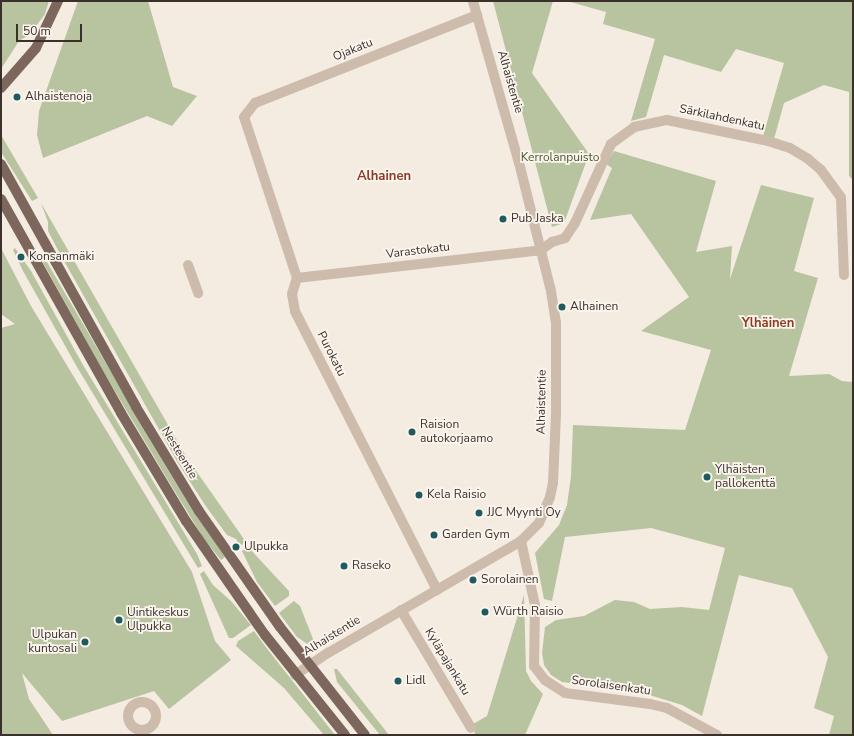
<!DOCTYPE html>
<html>
<head>
<meta charset="utf-8">
<style>
	body { margin:0 }
	#map { position:relative; width:854px; height:736px; overflow:hidden; background:#f4ebe1; font-family:"Nunito Sans",sans-serif }
	div>[style] { position:absolute }
	.green>* { inset:0; background:#b8c4a0 }
	.minor>* { height:10px; margin:-5px; padding:0 5px; transform-origin:5px; border-radius:5px; background:#cdbbac }
	.minor>.ring { margin:-5px; padding:0; box-sizing:content-box; background:none; border:10px solid #cdbbac; border-radius:50% }
	.major>* { height:10px; margin:-5px; padding:0 5px; transform-origin:5px; border-radius:5px; background:#7d675c }
	.dots>* { width:11px; height:11px; translate:-50% -50%; box-sizing:border-box; border:2px solid #fbf5ee; border-radius:50% }
	span { translate:-50% -50%; white-space:nowrap; text-align:center; line-height:1.15; -webkit-text-stroke:3.5px #fbf5ee; paint-order:stroke }
	.street-label { font-size:12px; color:#3b302b }
	.poi-label { font-size:12px; color:#3b302b }
	.left { translate:0 -50%; text-align:left }
	.right { translate:-100% -50%; text-align:right }
	.park-label { font-size:12px; color:#4a5a2e }
	.neighbourhood-label { font-size:13px; color:#8c3b22; font-weight:700 }
	.frame { position:absolute; inset:0; border:2px solid #3b302b; pointer-events:none }
	.scale { position:absolute; left:16px; top:24px; width:66px; height:18px; box-sizing:border-box; border:2px solid #3b302b; border-top:0; padding-left:5px; font-size:12px; line-height:14px; white-space:nowrap; color:#3b302b; -webkit-text-stroke:3px #fbf5ee; paint-order:stroke }
</style>
</head>
<body>
<div id="map">
	<div class="green">
		<div style="clip-path:polygon(1px 1px,49px 1px,45px 14px,30px 34px,19px 41px,1px 69px)"></div>
		<div style="clip-path:polygon(78px 1px,148px 1px,173px 87px,197px 96px,172px 126px,147px 116px,43px 158px,37px 135px,39px 111px)"></div>
		<div style="clip-path:polygon(493px 1px,553px 1px,532px 73px,589px 154px,564px 223px,552px 227px)"></div>
		<div style="clip-path:polygon(567px 1px,853px 1px,853px 180px,849px 176px,849px 92px,824px 85px,784px 103px,774px 139px,763px 136px,784px 63px,736px 49px,721px 72px,664px 55px,646px 117px,631px 121px,655px 39px,603px 24px,606px 12px)"></div>
		<div style="clip-path:polygon(1px 135px,38px 198px,32px 201px,1px 152px)"></div>
		<div style="clip-path:polygon(614px 151px,716px 181px,696px 252px,732px 246px,730px 279px,761px 185px,814px 198px,794px 271px,818px 278px,789px 376px,829px 374px,842px 381px,853px 382px,853px 735px,829px 735px,834px 716px,814px 708px,828px 657px,792px 588px,739px 575px,702px 716px,682px 705px,643px 693px,562px 682px,551px 675px,544px 665px,542px 653px,545px 627px,556px 620px,584px 616px,615px 600px,634px 602px,650px 609px,682px 607px,709px 610px,725px 548px,651px 528px,565px 537px,552px 601px,544px 599px,535px 553px,559px 525px,567px 505px,571px 476px,573px 425px,685px 430px,711px 350px,641px 331px,689px 297px,631px 214px,590px 220px,612px 168px,606px 164px)"></div>
		<div style="clip-path:polygon(41px 203px,187px 458px,246px 542px,240px 546px,236px 539px,227px 535px,205px 505px,178px 463px,59px 252px,48px 231px,48px 222px)"></div>
		<div style="clip-path:polygon(1px 248px,31px 306px,192px 572px,215px 641px,231px 660px,169px 709px,154px 691px,62px 721px,22px 673px,29px 699px,53px 735px,1px 735px,1px 328px,15px 324px,1px 314px)"></div>
		<div style="clip-path:polygon(15px 248px,31px 271px,83px 365px,197px 554px,202px 566px,198px 568px,77px 367px,23px 271px,13px 250px)"></div>
		<div style="clip-path:polygon(44px 257px,170px 473px,225px 557px,221px 560px,204px 539px,166px 477px,103px 371px,41px 259px)"></div>
		<div style="clip-path:polygon(248px 547px,289px 591px,289px 596px,275px 606px,257px 582px,242px 551px)"></div>
		<div style="clip-path:polygon(204px 571px,213px 585px,231px 601px,251px 625px,233px 638px,229px 638px,200px 574px)"></div>
		<div style="clip-path:polygon(524px 595px,526px 671px,531px 681px,543px 694px,525px 735px,475px 735px,473px 724px,487px 716px)"></div>
		<div style="clip-path:polygon(294px 601px,300px 606px,315px 644px,309px 645px,297px 637px,279px 613px)"></div>
		<div style="clip-path:polygon(254px 631px,265px 646px,335px 735px,324px 735px,284px 688px,236px 646px,238px 641px)"></div>
		<div style="clip-path:polygon(334px 669px,337px 669px,389px 735px,380px 735px,337px 682px)"></div>
	</div>
	<div class="minor">
		<div style="left:188px;top:265px;width:30px;rotate:70deg"></div>
		<div style="left:297px;top:278px;width:246px;rotate:-6.5deg"></div>
		<div style="left:541px;top:250px;width:14px;rotate:-36deg"></div>
		<div style="left:552px;top:242px;width:14px;rotate:-17deg"></div>
		<div style="left:565px;top:238px;width:18px;rotate:-56deg"></div>
		<div style="left:575px;top:223px;width:87px;rotate:-65.5deg"></div>
		<div style="left:611px;top:144px;width:29px;rotate:-36deg"></div>
		<div style="left:634px;top:127px;width:34px;rotate:-12deg"></div>
		<div style="left:667px;top:120px;width:103px;rotate:11.7deg"></div>
		<div style="left:768px;top:141px;width:23px;rotate:18deg"></div>
		<div style="left:790px;top:148px;width:21px;rotate:31deg"></div>
		<div style="left:808px;top:159px;width:17px;rotate:40deg"></div>
		<div style="left:821px;top:170px;width:34px;rotate:54deg"></div>
		<div style="left:841px;top:198px;width:77px;rotate:87.8deg"></div>
		<div style="left:521px;top:541px;width:66px;rotate:77.7deg"></div>
		<div style="left:535px;top:605px;width:61px;rotate:90.9deg"></div>
		<div style="left:534px;top:666px;width:18px;rotate:52deg"></div>
		<div style="left:545px;top:680px;width:24px;rotate:33deg"></div>
		<div style="left:565px;top:693px;width:86px;rotate:7.4deg"></div>
		<div style="left:650px;top:704px;width:17px;rotate:13deg"></div>
		<div style="left:667px;top:708px;width:57px;rotate:28.4deg"></div>
		<div style="left:437px;top:590px;width:313px;rotate:-117deg"></div>
		<div style="left:295px;top:311px;width:17px;rotate:-100deg"></div>
		<div style="left:292px;top:294px;width:17px;rotate:-73deg"></div>
		<div style="left:297px;top:278px;width:169px;rotate:-108.2deg"></div>
		<div style="left:244px;top:117px;width:18px;rotate:-52deg"></div>
		<div style="left:255px;top:103px;width:239px;rotate:-21.6deg"></div>
		<div style="left:401px;top:610px;width:137px;rotate:59.3deg"></div>
		<div style="left:295px;top:675px;width:40px;rotate:-34deg"></div>
		<div style="left:328px;top:653px;width:223px;rotate:-30.1deg"></div>
		<div style="left:521px;top:541px;width:25px;rotate:-45deg"></div>
		<div style="left:539px;top:523px;width:28px;rotate:-67deg"></div>
		<div style="left:550px;top:497px;width:14px;rotate:-78deg"></div>
		<div style="left:553px;top:483px;width:69px;rotate:-87.5deg"></div>
		<div style="left:556px;top:414px;width:91px;rotate:-90deg"></div>
		<div style="left:556px;top:323px;width:36px;rotate:-99deg"></div>
		<div style="left:550px;top:287px;width:128px;rotate:-104deg"></div>
		<div style="left:519px;top:163px;width:168px;rotate:-105.9deg"></div>
		<div class="ring" style="left:128px;top:702px;width:18px;height:18px"></div>
	</div>
	<div class="major">
		<div style="left:1px;top:88px;width:53px;rotate:-48.8deg"></div>
		<div style="left:36px;top:48px;width:52px;rotate:-64.9deg"></div>
		<div style="left:1px;top:164px;width:278px;rotate:60.9deg"></div>
		<div style="left:136px;top:407px;width:122px;rotate:58.8deg"></div>
		<div style="left:199px;top:511px;width:141px;rotate:55.1deg"></div>
		<div style="left:280px;top:627px;width:137px;rotate:51.8deg"></div>
		<div style="left:1px;top:199px;width:245px;rotate:60.7deg"></div>
		<div style="left:121px;top:413px;width:126px;rotate:59deg"></div>
		<div style="left:186px;top:521px;width:139px;rotate:55.3deg"></div>
		<div style="left:265px;top:635px;width:128px;rotate:51.3deg"></div>
	</div>
	<div class="dots">
		<div style="left:17px;top:97px;background:#1f5a5e"></div>
		<div style="left:503px;top:219px;background:#1f5a5e"></div>
		<div style="left:21px;top:257px;background:#1f5a5e"></div>
		<div style="left:562px;top:307px;background:#1f5a5e"></div>
		<div style="left:412px;top:432px;background:#1f5a5e"></div>
		<div style="left:707px;top:477px;background:#1f5a5e"></div>
		<div style="left:419px;top:495px;background:#1f5a5e"></div>
		<div style="left:479px;top:513px;background:#1f5a5e"></div>
		<div style="left:434px;top:535px;background:#1f5a5e"></div>
		<div style="left:236px;top:547px;background:#1f5a5e"></div>
		<div style="left:344px;top:566px;background:#1f5a5e"></div>
		<div style="left:473px;top:580px;background:#1f5a5e"></div>
		<div style="left:485px;top:612px;background:#1f5a5e"></div>
		<div style="left:119px;top:620px;background:#1f5a5e"></div>
		<div style="left:85px;top:642px;background:#1f5a5e"></div>
		<div style="left:398px;top:681px;background:#1f5a5e"></div>
	</div>
	<div class="street-label">
		<span style="left:353px;top:50px;rotate:-22deg">Ojakatu</span>
		<span style="left:510px;top:82px;rotate:74deg">Alhaistentie</span>
		<span style="left:722px;top:118px;rotate:12deg">Särkilahdenkatu</span>
		<span style="left:418px;top:251px;rotate:-7deg">Varastokatu</span>
		<span style="left:331px;top:354px;rotate:63deg">Purokatu</span>
		<span style="left:542px;top:402px;rotate:-89deg">Alhaistentie</span>
		<span style="left:179px;top:453px;rotate:59deg">Nesteentie</span>
		<span style="left:332px;top:636px;rotate:-32deg">Alhaistentie</span>
		<span style="left:447px;top:662px;rotate:59deg">Kyläpajankatu</span>
		<span style="left:611px;top:686px;rotate:8deg">Sorolaisenkatu</span>
	</div>
	<div class="poi-label">
		<span class="left" style="left:25px;top:97px">Alhaistenoja</span>
		<span class="left" style="left:511px;top:219px">Pub Jaska</span>
		<span class="left" style="left:29px;top:257px">Konsanmäki</span>
		<span class="left" style="left:570px;top:307px">Alhainen</span>
		<span class="left" style="left:420px;top:432px">Raision<br>autokorjaamo</span>
		<span class="left" style="left:715px;top:477px">Ylhäisten<br>pallokenttä</span>
		<span class="left" style="left:427px;top:495px">Kela Raisio</span>
		<span class="left" style="left:487px;top:513px">JJC Myynti Oy</span>
		<span class="left" style="left:442px;top:535px">Garden Gym</span>
		<span class="left" style="left:244px;top:547px">Ulpukka</span>
		<span class="left" style="left:352px;top:566px">Raseko</span>
		<span class="left" style="left:481px;top:580px">Sorolainen</span>
		<span class="left" style="left:493px;top:612px">Würth Raisio</span>
		<span class="left" style="left:127px;top:620px">Uintikeskus<br>Ulpukka</span>
		<span class="right" style="left:77px;top:642px">Ulpukan<br>kuntosali</span>
		<span class="left" style="left:406px;top:681px">Lidl</span>
	</div>
	<div class="park-label">
		<span style="left:560px;top:158px">Kerrolanpuisto</span>
	</div>
	<div class="neighbourhood-label">
		<span style="left:384px;top:176px">Alhainen</span>
		<span style="left:768px;top:323px">Ylhäinen</span>
	</div>
	<div class="frame"></div>
	<div class="scale">50 m</div>
</div>
</body>
</html>
